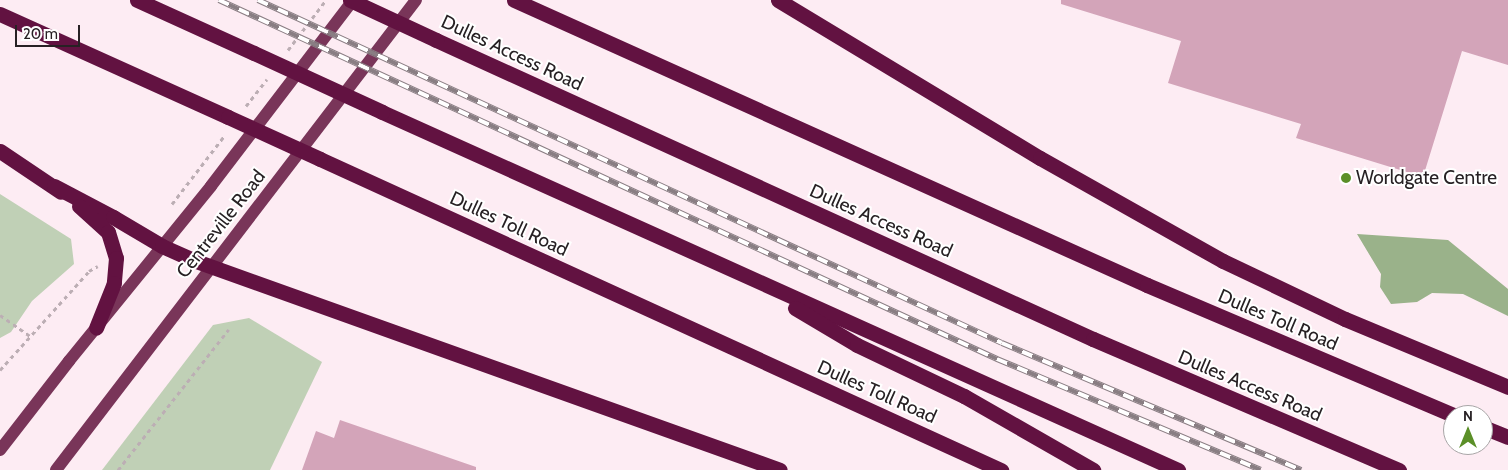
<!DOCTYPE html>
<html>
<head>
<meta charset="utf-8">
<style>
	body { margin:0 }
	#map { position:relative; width:1508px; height:470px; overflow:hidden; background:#fdecf3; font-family:Cabin,sans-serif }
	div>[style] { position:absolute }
	.green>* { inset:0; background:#c0d0b6 }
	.water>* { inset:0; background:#9ab28a }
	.building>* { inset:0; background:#d3a4b9 }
	.path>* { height:3px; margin-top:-1.5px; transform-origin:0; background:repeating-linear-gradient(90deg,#bcaeb4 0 4px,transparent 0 8px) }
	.major>* { height:12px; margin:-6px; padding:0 6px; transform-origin:6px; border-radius:6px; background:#793559 }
	.highway>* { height:15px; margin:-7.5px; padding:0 7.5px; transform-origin:7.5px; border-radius:7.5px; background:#621241 }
	.rail>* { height:5.5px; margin-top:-2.75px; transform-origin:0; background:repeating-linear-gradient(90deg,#fff 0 11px,#897e83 0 22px); box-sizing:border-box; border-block:1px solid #897e83 }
	.highway-bridge>* { height:15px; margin:-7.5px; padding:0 7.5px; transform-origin:7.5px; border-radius:7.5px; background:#621241 }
	.dots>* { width:14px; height:14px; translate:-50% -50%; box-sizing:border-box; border:2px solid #fff; border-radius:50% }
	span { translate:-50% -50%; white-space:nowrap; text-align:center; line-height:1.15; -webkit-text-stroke:4px #fff; paint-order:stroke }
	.street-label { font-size:19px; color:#272124 }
	.poi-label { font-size:19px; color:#272124 }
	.left { translate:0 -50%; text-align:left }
	.north { position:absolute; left:1443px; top:405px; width:50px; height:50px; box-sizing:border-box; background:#fff; border:1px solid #a9a6a7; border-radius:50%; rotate:0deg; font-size:14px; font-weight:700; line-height:20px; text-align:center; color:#272124 }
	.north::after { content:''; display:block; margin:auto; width:18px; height:22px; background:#5b8f28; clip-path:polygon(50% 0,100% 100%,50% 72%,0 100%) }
	.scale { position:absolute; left:15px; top:25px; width:65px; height:22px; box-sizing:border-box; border:2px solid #272124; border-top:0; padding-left:6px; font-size:15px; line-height:18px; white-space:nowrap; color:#272124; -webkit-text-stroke:4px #fff; paint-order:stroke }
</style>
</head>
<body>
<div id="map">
	<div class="green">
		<div style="clip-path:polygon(0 194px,71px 239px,74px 264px,32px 301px,11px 332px,0 338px)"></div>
		<div style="clip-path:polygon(249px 318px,322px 362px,270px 470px,102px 470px,213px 325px)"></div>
	</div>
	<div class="water">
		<div style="clip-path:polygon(1357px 234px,1448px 240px,1508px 289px,1508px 316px,1463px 294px,1432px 293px,1417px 302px,1391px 304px,1380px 287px,1381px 274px)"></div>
	</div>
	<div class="building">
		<div style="clip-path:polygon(1061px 0,1508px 0,1508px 65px,1462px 51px,1423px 177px,1296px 138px,1301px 124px,1168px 83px,1181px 41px,1061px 4px)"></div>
		<div style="clip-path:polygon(340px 420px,476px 467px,476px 470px,302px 470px,316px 431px,334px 438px)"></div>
	</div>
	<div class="path">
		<div style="left:288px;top:50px;width:63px;rotate:-52.8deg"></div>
		<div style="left:246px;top:106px;width:34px;rotate:-52deg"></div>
		<div style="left:172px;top:204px;width:87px;rotate:-52.5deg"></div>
		<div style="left:0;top:315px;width:38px;rotate:35deg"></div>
		<div style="left:0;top:370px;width:133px;rotate:-48deg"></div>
		<div style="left:89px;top:271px;width:10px;rotate:-29deg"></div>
		<div style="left:118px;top:470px;width:179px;rotate:-51.8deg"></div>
	</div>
	<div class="major">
		<div style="left:0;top:450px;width:113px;rotate:-52.2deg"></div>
		<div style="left:69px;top:361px;width:225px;rotate:-50.9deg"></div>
		<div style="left:211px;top:186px;width:234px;rotate:-52.6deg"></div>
		<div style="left:56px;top:470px;width:592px;rotate:-52.55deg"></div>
	</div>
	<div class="highway">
		<div style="left:137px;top:0;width:128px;rotate:24.4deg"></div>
		<div style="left:514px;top:0;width:694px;rotate:24.24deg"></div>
		<div style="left:1147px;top:285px;width:332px;rotate:23deg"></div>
		<div style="left:778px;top:0;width:306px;rotate:31.1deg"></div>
		<div style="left:1040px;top:158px;width:210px;rotate:29.4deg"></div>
		<div style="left:1223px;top:261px;width:135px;rotate:25.4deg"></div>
		<div style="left:1345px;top:319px;width:177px;rotate:22.6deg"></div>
		<div style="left:0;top:14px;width:250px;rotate:24.3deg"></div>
		<div style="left:436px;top:40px;width:722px;rotate:24.47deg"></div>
		<div style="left:1093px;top:339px;width:333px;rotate:23.2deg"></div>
		<div style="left:382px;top:112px;width:873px;rotate:24.22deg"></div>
		<div style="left:0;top:151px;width:73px;rotate:33.9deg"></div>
		<div style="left:320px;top:159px;width:749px;rotate:24.55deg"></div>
		<div style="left:54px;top:186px;width:67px;rotate:27.7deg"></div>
		<div style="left:113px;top:217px;width:57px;rotate:30.6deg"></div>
		<div style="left:162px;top:246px;width:34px;rotate:24deg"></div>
		<div style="left:193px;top:260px;width:623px;rotate:19.68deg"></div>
		<div style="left:79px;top:206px;width:39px;rotate:42deg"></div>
		<div style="left:108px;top:232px;width:27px;rotate:73deg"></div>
		<div style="left:116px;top:258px;width:25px;rotate:95deg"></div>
		<div style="left:114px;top:283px;width:48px;rotate:111.8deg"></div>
		<div style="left:795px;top:308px;width:72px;rotate:30.8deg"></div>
		<div style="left:857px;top:345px;width:119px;rotate:25.5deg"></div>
		<div style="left:964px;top:396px;width:149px;rotate:29.8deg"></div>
		<div style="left:1483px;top:427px;width:27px;rotate:22deg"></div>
	</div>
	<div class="rail">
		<div style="left:219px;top:0;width:857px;rotate:24.77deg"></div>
		<div style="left:997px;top:359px;width:286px;rotate:22.8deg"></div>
		<div style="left:258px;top:0;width:819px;rotate:24.75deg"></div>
		<div style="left:1002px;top:343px;width:325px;rotate:23deg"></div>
	</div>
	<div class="highway-bridge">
		<div style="left:350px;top:0;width:95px;rotate:24.9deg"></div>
		<div style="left:254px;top:53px;width:141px;rotate:24.7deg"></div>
		<div style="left:228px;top:117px;width:101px;rotate:24.5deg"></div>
	</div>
	<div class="dots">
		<div style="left:1346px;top:178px;background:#5b8f28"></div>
	</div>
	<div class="street-label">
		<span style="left:512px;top:53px;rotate:25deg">Dulles Access Road</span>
		<span style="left:881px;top:221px;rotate:24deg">Dulles Access Road</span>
		<span style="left:221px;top:224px;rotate:-52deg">Centreville Road</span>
		<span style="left:509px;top:224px;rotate:25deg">Dulles Toll Road</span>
		<span style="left:1278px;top:320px;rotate:23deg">Dulles Toll Road</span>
		<span style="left:1250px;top:386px;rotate:23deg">Dulles Access Road</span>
		<span style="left:877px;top:392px;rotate:24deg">Dulles Toll Road</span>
	</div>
	<div class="poi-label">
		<span class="left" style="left:1356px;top:178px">Worldgate Centre</span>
	</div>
	<div class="north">N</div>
	<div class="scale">20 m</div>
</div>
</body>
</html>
